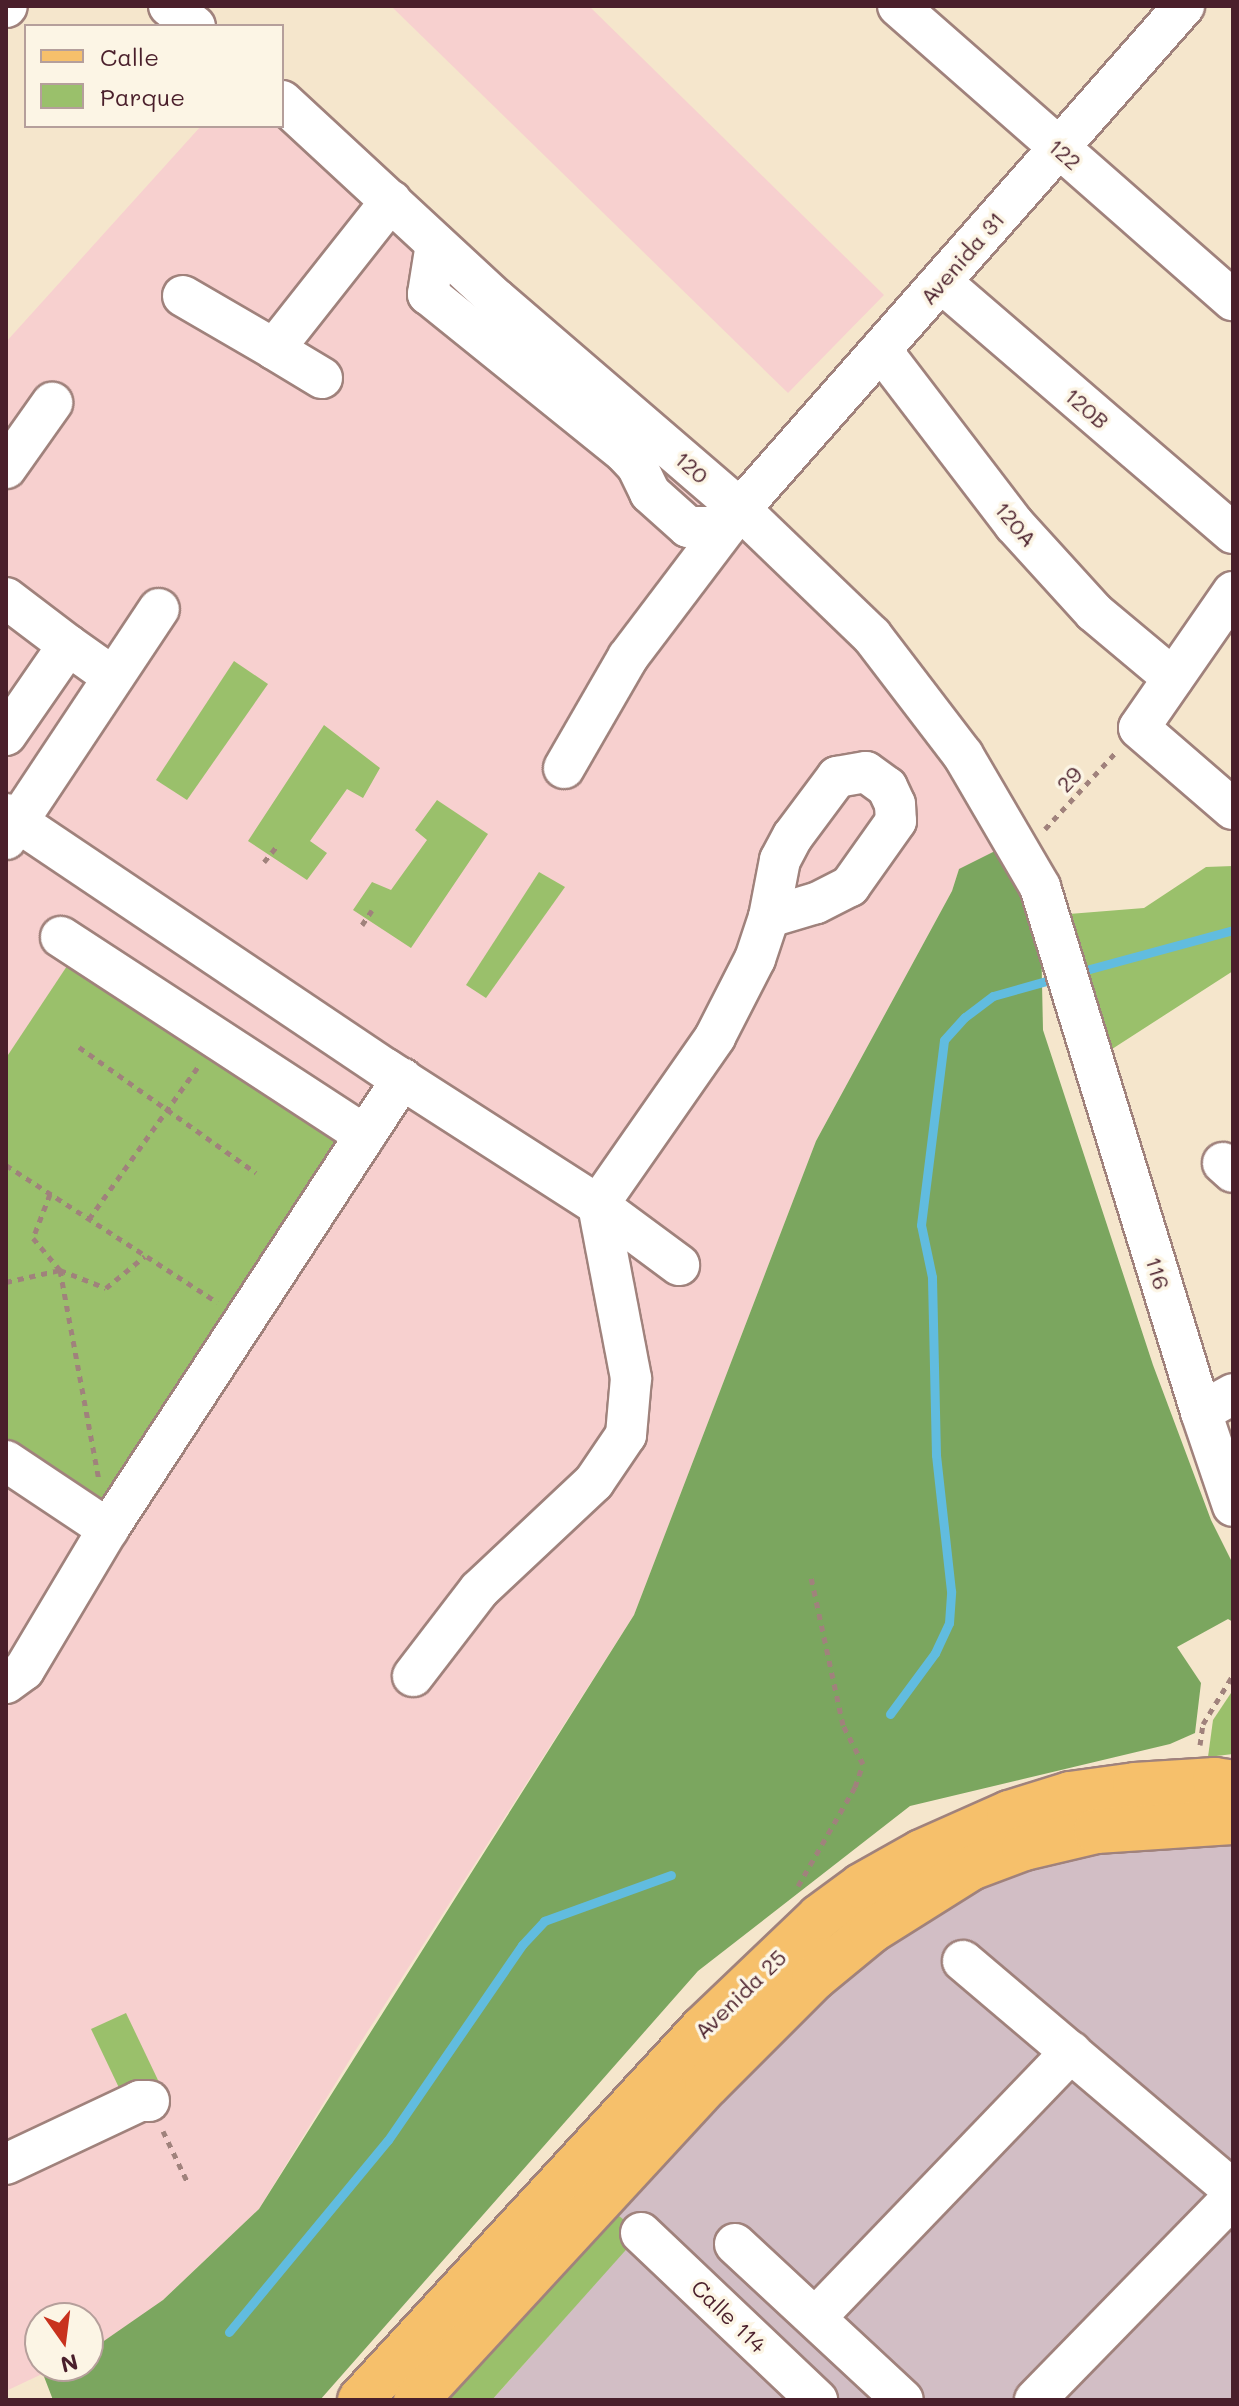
<!DOCTYPE html>
<html>
<head>
<meta charset="utf-8">
<style>
	body { margin:0 }
	#map { position:relative; width:1239px; height:2406px; overflow:hidden; background:#f5e6cc; font-family:Mali,sans-serif }
	div>[style] { position:absolute }
	.built>* { inset:0; background:#f7d0cf }
	.industrial>* { inset:0; background:#d2bec5 }
	.green>* { inset:0; background:#9ac06b }
	.forest>* { inset:0; background:#7ba65f }
	.stream>* { height:9px; margin:-4.5px; padding:0 4.5px; transform-origin:4.5px; border-radius:4.5px; background:#61bcdf }
	.path>* { height:5px; margin-top:-2.5px; transform-origin:0; background:repeating-linear-gradient(90deg,#a0827c 0 6px,transparent 0 12px) }
	.roads { filter:drop-shadow(2px 0 #a0827c) drop-shadow(-2px 0 #a0827c) drop-shadow(0 2px #a0827c) drop-shadow(0 -2px #a0827c) }
	.minor>* { height:40px; margin:-20px; padding:0 20px; transform-origin:20px; border-radius:20px; background:#fff }
	.major>* { height:44px; margin:-22px; padding:0 22px; transform-origin:22px; border-radius:22px; background:#f6c06b }
	span { translate:-50% -50%; white-space:nowrap; text-align:center; line-height:1.15; -webkit-text-stroke:7px #fcf5e5; paint-order:stroke }
	.street-label { font-size:22px; color:#4a1f2b }
	.frame { position:absolute; inset:0; border:8px solid #4a1f2b; pointer-events:none }
	.legend { position:absolute; left:24px; top:24px; width:260px; height:104px; box-sizing:border-box; background:#fcf5e5; border:2px solid #b59f9b; margin:0; padding:10px 14px; list-style:none; font-size:24px; color:#4a1f2b }
	.legend li { display:flex; align-items:center; gap:16px; height:40px }
	.legend b { width:40px; border:2px solid #b59f9b }
	.north { position:absolute; left:24px; top:2302px; width:80px; height:80px; box-sizing:border-box; background:#fcf5e5; border:2px solid #b59f9b; border-radius:50%; rotate:166deg; font-size:22px; font-weight:700; line-height:32px; text-align:center; color:#4a1f2b }
	.north::after { content:''; display:block; margin:auto; width:28px; height:36px; background:#c8321e; clip-path:polygon(50% 0,100% 100%,50% 72%,0 100%) }
</style>
</head>
<body>
<div id="map">
	<div class="built">
		<div style="clip-path:polygon(391px 6px,589px 6px,884px 295px,788px 393px)"></div>
		<div style="clip-path:polygon(201px 126px,282px 126px,872px 636px,1040px 887px,959px 869px,952px 891px,816px 1141px,634px 1615px,357px 2048px,259px 2209px,163px 2300px,100px 2347px,88px 2352px,88px 2318px,40px 2318px,40px 2366px,59px 2366px,6px 2391px,6px 342px)"></div>
	</div>
	<div class="industrial">
		<div style="clip-path:polygon(1233px 1822px,1233px 2400px,492px 2400px,640px 2233px,601px 2202px,707px 2085px,971px 1868px)"></div>
	</div>
	<div class="green">
		<div style="clip-path:polygon(234px 661px,268px 684px,187px 800px,156px 780px)"></div>
		<div style="clip-path:polygon(324px 725px,380px 768px,363px 798px,347px 789px,310px 841px,327px 853px,307px 880px,248px 841px)"></div>
		<div style="clip-path:polygon(437px 800px,488px 834px,411px 948px,353px 910px,372px 882px,391px 890px,427px 840px,415px 830px)"></div>
		<div style="clip-path:polygon(1233px 866px,1233px 971px,1109px 1051px,1069px 914px,1144px 908px,1206px 867px)"></div>
		<div style="clip-path:polygon(539px 872px,565px 887px,486px 998px,466px 985px)"></div>
		<div style="clip-path:polygon(69px 963px,341px 1137px,103px 1505px,6px 1438px,6px 1058px)"></div>
		<div style="clip-path:polygon(1233px 1690px,1233px 1754px,1208px 1757px,1213px 1720px)"></div>
		<div style="clip-path:polygon(126px 2013px,167px 2099px,132px 2115px,91px 2029px)"></div>
		<div style="clip-path:polygon(601px 2202px,641px 2233px,492px 2400px,416px 2400px)"></div>
	</div>
	<div class="forest">
		<div style="clip-path:polygon(1003px 847px,1040px 887px,1043px 1030px,1153px 1365px,1211px 1520px,1233px 1564px,1233px 1622px,1228px 1619px,1177px 1647px,1201px 1683px,1195px 1733px,1170px 1744px,910px 1806px,698px 1971px,320px 2400px,53px 2400px,43px 2374px,59px 2366px,88px 2366px,88px 2352px,163px 2300px,259px 2209px,634px 1615px,816px 1141px,952px 891px,959px 869px)"></div>
	</div>
	<div class="stream">
		<div style="left:1075px;top:973px;width:164px;rotate:-15.2deg"></div>
		<div style="left:890px;top:1714px;width:76px;rotate:-53.6deg"></div>
		<div style="left:935px;top:1653px;width:33px;rotate:-65deg"></div>
		<div style="left:949px;top:1623px;width:32px;rotate:-86deg"></div>
		<div style="left:951px;top:1591px;width:137px;rotate:-96.3deg"></div>
		<div style="left:936px;top:1455px;width:178px;rotate:-91.3deg"></div>
		<div style="left:932px;top:1277px;width:53px;rotate:-101.9deg"></div>
		<div style="left:921px;top:1225px;width:186px;rotate:-82.9deg"></div>
		<div style="left:944px;top:1040px;width:31px;rotate:-48deg"></div>
		<div style="left:965px;top:1017px;width:35px;rotate:-37deg"></div>
		<div style="left:993px;top:996px;width:66px;rotate:-15.7deg"></div>
		<div style="left:229px;top:2332px;width:249px;rotate:-50.4deg"></div>
		<div style="left:388px;top:2140px;width:237px;rotate:-55.5deg"></div>
		<div style="left:522px;top:1945px;width:33px;rotate:-47deg"></div>
		<div style="left:544px;top:1921px;width:135px;rotate:-19.9deg"></div>
	</div>
	<div class="path">
		<div style="left:1045px;top:829px;width:106px;rotate:-47.3deg"></div>
		<div style="left:264px;top:862px;width:19px;rotate:-51deg"></div>
		<div style="left:362px;top:925px;width:18px;rotate:-56deg"></div>
		<div style="left:79px;top:1047px;width:217px;rotate:35.4deg"></div>
		<div style="left:6px;top:1165px;width:252px;rotate:33deg"></div>
		<div style="left:50px;top:1194px;width:47px;rotate:111.1deg"></div>
		<div style="left:33px;top:1238px;width:42px;rotate:49.8deg"></div>
		<div style="left:60px;top:1270px;width:49px;rotate:21.4deg"></div>
		<div style="left:106px;top:1288px;width:50px;rotate:-39.4deg"></div>
		<div style="left:89px;top:1219px;width:191px;rotate:-54.4deg"></div>
		<div style="left:6px;top:1282px;width:55px;rotate:-12.5deg"></div>
		<div style="left:60px;top:1270px;width:215px;rotate:79.5deg"></div>
		<div style="left:1200px;top:1745px;width:21px;rotate:-82deg"></div>
		<div style="left:1203px;top:1724px;width:57px;rotate:-58.5deg"></div>
		<div style="left:798px;top:1886px;width:114px;rotate:-60.1deg"></div>
		<div style="left:855px;top:1787px;width:24px;rotate:-71deg"></div>
		<div style="left:863px;top:1764px;width:44px;rotate:-117.1deg"></div>
		<div style="left:843px;top:1725px;width:151px;rotate:-102.2deg"></div>
		<div style="left:163px;top:2131px;width:55px;rotate:64.4deg"></div>
	</div>
	<div class="roads">
		<div class="minor">
			<div style="left:169px;top:6px;width:33px;rotate:38deg"></div>
			<div style="left:898px;top:6px;width:446px;rotate:41.3deg"></div>
			<div style="left:6px;top:7px;width:1px;rotate:-45deg"></div>
			<div style="left:282px;top:101px;width:292px;rotate:42.8deg"></div>
			<div style="left:496px;top:299px;width:322px;rotate:40.7deg"></div>
			<div style="left:740px;top:509px;width:183px;rotate:43.9deg"></div>
			<div style="left:872px;top:636px;width:150px;rotate:52.6deg"></div>
			<div style="left:963px;top:755px;width:153px;rotate:59.7deg"></div>
			<div style="left:1040px;top:887px;width:549px;rotate:72.95deg"></div>
			<div style="left:1201px;top:1412px;width:99px;rotate:71.2deg"></div>
			<div style="left:436px;top:244px;width:51px;rotate:99.1deg"></div>
			<div style="left:428px;top:294px;width:252px;rotate:38.9deg"></div>
			<div style="left:624px;top:452px;width:19px;rotate:47deg"></div>
			<div style="left:637px;top:466px;width:30px;rotate:64deg"></div>
			<div style="left:650px;top:493px;width:51px;rotate:41.8deg"></div>
			<div style="left:688px;top:527px;width:38px"></div>
			<div style="left:941px;top:282px;width:385px;rotate:40.7deg"></div>
			<div style="left:183px;top:296px;width:105px;rotate:30.2deg"></div>
			<div style="left:881px;top:350px;width:219px;rotate:52.6deg"></div>
			<div style="left:1014px;top:524px;width:119px;rotate:47.7deg"></div>
			<div style="left:1094px;top:612px;width:103px;rotate:39.9deg"></div>
			<div style="left:322px;top:378px;width:56px;rotate:-148.9deg"></div>
			<div style="left:274px;top:349px;width:189px;rotate:-51.7deg"></div>
			<div style="left:6px;top:468px;width:80px;rotate:-54.7deg"></div>
			<div style="left:1233px;top:592px;width:165px;rotate:124.7deg"></div>
			<div style="left:1139px;top:728px;width:124px;rotate:40.8deg"></div>
			<div style="left:6px;top:598px;width:78px;rotate:37.2deg"></div>
			<div style="left:6px;top:735px;width:109px;rotate:-55.4deg"></div>
			<div style="left:68px;top:645px;width:55px;rotate:35.4deg"></div>
			<div style="left:564px;top:768px;width:128px;rotate:-60deg"></div>
			<div style="left:628px;top:657px;width:186px;rotate:-52.9deg"></div>
			<div style="left:740px;top:509px;width:671px;rotate:-48.57deg"></div>
			<div style="left:6px;top:814px;width:458px;rotate:33.9deg"></div>
			<div style="left:386px;top:1069px;width:252px;rotate:32.7deg"></div>
			<div style="left:598px;top:1205px;width:205px;rotate:-55.1deg"></div>
			<div style="left:715px;top:1037px;width:88px;rotate:-62.9deg"></div>
			<div style="left:755px;top:959px;width:44px;rotate:-71.6deg"></div>
			<div style="left:769px;top:917px;width:58px;rotate:-79.1deg"></div>
			<div style="left:780px;top:860px;width:27px;rotate:-62deg"></div>
			<div style="left:793px;top:836px;width:74px;rotate:-53.3deg"></div>
			<div style="left:837px;top:777px;width:29px;rotate:-10deg"></div>
			<div style="left:866px;top:772px;width:26px;rotate:36deg"></div>
			<div style="left:887px;top:787px;width:19px;rotate:65deg"></div>
			<div style="left:895px;top:804px;width:17px;rotate:87deg"></div>
			<div style="left:896px;top:821px;width:80px;rotate:125.3deg"></div>
			<div style="left:850px;top:886px;width:38px;rotate:153deg"></div>
			<div style="left:816px;top:903px;width:49px;rotate:163.4deg"></div>
			<div style="left:6px;top:839px;width:276px;rotate:-56.4deg"></div>
			<div style="left:61px;top:937px;width:363px;rotate:33.1deg"></div>
			<div style="left:1223px;top:1163px;width:13px;rotate:42deg"></div>
			<div style="left:598px;top:1205px;width:101px;rotate:36.5deg"></div>
			<div style="left:1201px;top:1412px;width:37px;rotate:-29deg"></div>
			<div style="left:6px;top:1461px;width:123px;rotate:33.7deg"></div>
			<div style="left:108px;top:1529px;width:538px;rotate:-56.84deg"></div>
			<div style="left:413px;top:1676px;width:108px;rotate:-52.5deg"></div>
			<div style="left:479px;top:1590px;width:158px;rotate:-43.2deg"></div>
			<div style="left:594px;top:1482px;width:57px;rotate:-55.8deg"></div>
			<div style="left:626px;top:1435px;width:57px;rotate:-85deg"></div>
			<div style="left:631px;top:1378px;width:176px;rotate:-100.8deg"></div>
			<div style="left:6px;top:1683px;width:22px;rotate:-36deg"></div>
			<div style="left:24px;top:1670px;width:164px;rotate:-59.2deg"></div>
			<div style="left:963px;top:1961px;width:354px;rotate:40.3deg"></div>
			<div style="left:6px;top:2164px;width:148px;rotate:-25.2deg"></div>
			<div style="left:140px;top:2101px;width:9px"></div>
			<div style="left:641px;top:2233px;width:243px;rotate:43.5deg"></div>
			<div style="left:735px;top:2244px;width:229px;rotate:42.9deg"></div>
			<div style="left:816px;top:2317px;width:368px;rotate:-46.1deg"></div>
			<div style="left:1035px;top:2400px;width:284px;rotate:-45.7deg"></div>
		</div>
		<div class="major">
			<div style="left:360px;top:2400px;width:505px;rotate:-47.33deg"></div>
			<div style="left:702px;top:2029px;width:162px;rotate:-43.7deg"></div>
			<div style="left:819px;top:1917px;width:52px;rotate:-36.4deg"></div>
			<div style="left:861px;top:1886px;width:69px;rotate:-29.5deg"></div>
			<div style="left:921px;top:1852px;width:96px;rotate:-23.9deg"></div>
			<div style="left:1009px;top:1813px;width:64px;rotate:-17.3deg"></div>
			<div style="left:1070px;top:1794px;width:66px;rotate:-7.9deg"></div>
			<div style="left:1135px;top:1785px;width:80px;rotate:-3.6deg"></div>
			<div style="left:1215px;top:1780px;width:18px;rotate:9deg"></div>
			<div style="left:416px;top:2400px;width:429px;rotate:-47.3deg"></div>
			<div style="left:707px;top:2085px;width:151px;rotate:-45deg"></div>
			<div style="left:814px;top:1978px;width:74px;rotate:-39.5deg"></div>
			<div style="left:871px;top:1931px;width:118px;rotate:-32.2deg"></div>
			<div style="left:971px;top:1868px;width:57px;rotate:-20.7deg"></div>
			<div style="left:1024px;top:1848px;width:74px;rotate:-13.3deg"></div>
			<div style="left:1096px;top:1831px;width:137px;rotate:-3.8deg"></div>
		</div>
	</div>
	<div class="street-label">
		<span style="left:1065px;top:154px;rotate:41deg">122</span>
		<span style="left:962px;top:258px;rotate:-49deg">Avenida 31</span>
		<span style="left:1087px;top:408px;rotate:41deg">120B</span>
		<span style="left:692px;top:467px;rotate:41deg">120</span>
		<span style="left:1016px;top:524px;rotate:50deg">120A</span>
		<span style="left:1069px;top:779px;rotate:-47deg">29</span>
		<span style="left:1158px;top:1273px;rotate:73deg">116</span>
		<span style="left:740px;top:1994px;rotate:-44deg">Avenida 25</span>
		<span style="left:729px;top:2316px;rotate:44deg">Calle 114</span>
	</div>
	<div class="frame"></div>
	<ul class="legend">
	<li><b style="height:10px;background:#f6c06b"></b>Calle</li>
	<li><b style="height:22px;background:#9ac06b"></b>Parque</li>
	</ul>
	<div class="north">N</div>
</div>
</body>
</html>
